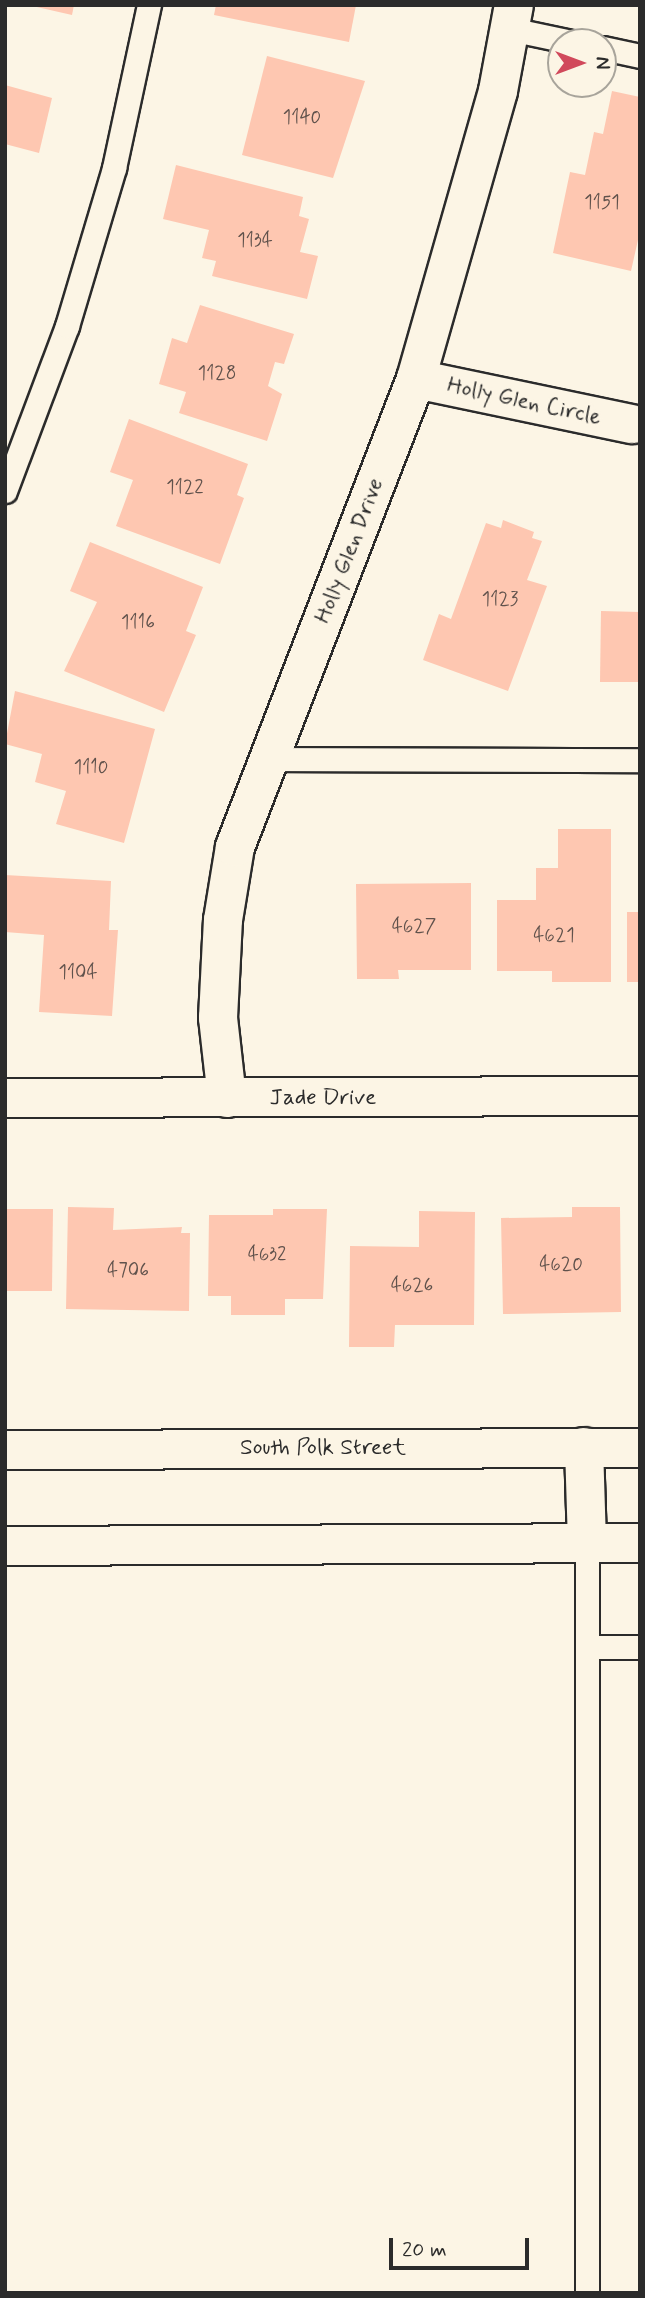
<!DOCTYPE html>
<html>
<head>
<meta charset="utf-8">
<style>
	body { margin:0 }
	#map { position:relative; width:645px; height:2298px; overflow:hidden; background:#fcf5e5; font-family:Mynerve,sans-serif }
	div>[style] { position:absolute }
	.building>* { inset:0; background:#fec7b1 }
	.roads { filter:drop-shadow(2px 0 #2b2b2b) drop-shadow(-2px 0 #2b2b2b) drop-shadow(0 2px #2b2b2b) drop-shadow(0 -2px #2b2b2b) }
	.service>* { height:23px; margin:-11.5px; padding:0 11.5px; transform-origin:11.5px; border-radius:11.5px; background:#fcf5e5 }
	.minor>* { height:38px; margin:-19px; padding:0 19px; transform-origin:19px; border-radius:19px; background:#fcf5e5 }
	.secondary>* { height:38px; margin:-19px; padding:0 19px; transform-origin:19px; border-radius:19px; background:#fcf5e5 }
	span { translate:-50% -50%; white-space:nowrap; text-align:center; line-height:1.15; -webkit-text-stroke:6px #fcf5e5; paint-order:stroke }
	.number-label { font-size:19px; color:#60524c }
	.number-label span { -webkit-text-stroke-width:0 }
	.street-label { font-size:23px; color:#2b2b2b }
	.frame { position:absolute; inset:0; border:7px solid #2b2b2b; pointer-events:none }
	.north { position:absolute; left:547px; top:28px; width:70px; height:70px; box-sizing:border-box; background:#fcf5e5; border:2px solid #a8a49b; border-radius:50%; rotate:90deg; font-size:19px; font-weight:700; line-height:28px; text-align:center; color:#2b2b2b }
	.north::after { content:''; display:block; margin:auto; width:24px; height:32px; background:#d1495b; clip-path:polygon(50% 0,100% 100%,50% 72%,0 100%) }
	.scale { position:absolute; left:389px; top:2238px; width:140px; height:32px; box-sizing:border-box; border:4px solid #2b2b2b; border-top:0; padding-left:9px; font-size:21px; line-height:24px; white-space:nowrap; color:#2b2b2b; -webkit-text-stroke:5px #fcf5e5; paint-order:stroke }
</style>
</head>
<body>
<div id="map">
	<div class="building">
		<div style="clip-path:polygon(28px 5px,74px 5px,72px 15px)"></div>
		<div style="clip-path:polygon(216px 5px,356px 5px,349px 42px,214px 15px)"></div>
		<div style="clip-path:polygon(267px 56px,365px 81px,333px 178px,242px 155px)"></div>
		<div style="clip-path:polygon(5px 85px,52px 98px,39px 153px,5px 144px)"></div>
		<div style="clip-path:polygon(612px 91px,640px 97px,640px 231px,631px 271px,553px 253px,570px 172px,585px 175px,594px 132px,603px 134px)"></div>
		<div style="clip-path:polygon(176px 165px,303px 197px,299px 216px,309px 219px,300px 252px,318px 256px,307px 299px,212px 276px,216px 261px,202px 258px,209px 230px,163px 219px)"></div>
		<div style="clip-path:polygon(200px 305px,294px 334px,284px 364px,275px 362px,268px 386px,282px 394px,267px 441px,179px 413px,186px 392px,159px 384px,172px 338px,187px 343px)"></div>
		<div style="clip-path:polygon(129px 419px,248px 464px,237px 495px,244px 498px,220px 564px,116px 526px,133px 480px,110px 472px)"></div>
		<div style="clip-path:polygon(503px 520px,534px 532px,532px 538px,542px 541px,527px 580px,547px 586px,508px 691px,423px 660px,439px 614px,451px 619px,486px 523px,501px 528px)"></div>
		<div style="clip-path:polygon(90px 542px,203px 587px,186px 631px,196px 635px,164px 712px,64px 671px,97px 602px,70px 591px)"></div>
		<div style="clip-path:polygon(601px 611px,640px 612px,640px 682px,600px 682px)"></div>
		<div style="clip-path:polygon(15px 691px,155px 729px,124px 843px,56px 824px,66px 791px,35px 782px,42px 754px,5px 744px)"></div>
		<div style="clip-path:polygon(558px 829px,611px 829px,611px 982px,552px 982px,552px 971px,497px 971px,497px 900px,536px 900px,536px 868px,558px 868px)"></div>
		<div style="clip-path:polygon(5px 875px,111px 881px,109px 930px,118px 930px,112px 1016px,39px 1012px,44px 935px,5px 932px)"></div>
		<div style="clip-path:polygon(471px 883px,471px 970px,398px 970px,399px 979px,357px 979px,356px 884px)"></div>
		<div style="clip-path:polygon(627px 912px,640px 912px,640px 982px,627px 982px)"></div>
		<div style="clip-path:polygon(68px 1207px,114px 1208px,113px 1230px,182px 1227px,181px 1233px,190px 1233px,189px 1311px,66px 1309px)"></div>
		<div style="clip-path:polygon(572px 1207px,620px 1207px,621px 1312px,503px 1314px,501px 1218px,572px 1217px)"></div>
		<div style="clip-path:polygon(5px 1209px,53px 1209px,52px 1291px,5px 1291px)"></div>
		<div style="clip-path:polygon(273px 1209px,327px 1209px,323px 1299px,285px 1299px,285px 1315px,231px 1315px,231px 1296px,208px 1296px,209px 1215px,273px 1215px)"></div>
		<div style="clip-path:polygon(419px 1211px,475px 1212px,474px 1325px,395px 1325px,394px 1347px,349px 1347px,350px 1246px,419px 1247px)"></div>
	</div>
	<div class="roads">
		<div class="service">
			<div style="left:510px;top:29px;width:63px;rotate:11.8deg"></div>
			<div style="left:603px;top:48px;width:38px;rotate:12deg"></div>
			<div style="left:5px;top:491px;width:176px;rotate:-69.4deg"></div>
			<div style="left:67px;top:326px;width:165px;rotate:-73.4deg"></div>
			<div style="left:114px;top:168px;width:167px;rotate:-77.9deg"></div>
			<div style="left:269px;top:759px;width:371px;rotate:0.2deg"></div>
			<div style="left:590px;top:1647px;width:50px"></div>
			<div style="left:587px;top:2293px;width:750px;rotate:-90deg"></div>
		</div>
		<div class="minor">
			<div style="left:416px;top:379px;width:221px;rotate:11.8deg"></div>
			<div style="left:5px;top:1098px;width:635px;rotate:-0.18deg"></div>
			<div style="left:227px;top:1098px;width:81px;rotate:-96.4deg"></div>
			<div style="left:218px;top:1018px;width:98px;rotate:-87.1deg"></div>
			<div style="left:223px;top:920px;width:74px;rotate:-80.7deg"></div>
			<div style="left:235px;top:847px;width:502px;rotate:-68.86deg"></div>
			<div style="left:416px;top:379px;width:299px;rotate:-74.1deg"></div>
			<div style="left:498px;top:91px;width:87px;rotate:-79.5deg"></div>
		</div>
		<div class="secondary">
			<div style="left:584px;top:1447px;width:96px;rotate:88.2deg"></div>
			<div style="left:5px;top:1450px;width:635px;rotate:-0.18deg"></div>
			<div style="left:5px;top:1546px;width:635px;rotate:-0.27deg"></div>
		</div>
	</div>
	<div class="number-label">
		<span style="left:302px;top:118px">1140</span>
		<span style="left:602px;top:203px">1151</span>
		<span style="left:255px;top:241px">1134</span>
		<span style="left:217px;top:374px">1128</span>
		<span style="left:185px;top:488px">1122</span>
		<span style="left:500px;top:600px">1123</span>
		<span style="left:138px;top:623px">1116</span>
		<span style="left:91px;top:768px">1110</span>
		<span style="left:414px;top:927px">4627</span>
		<span style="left:554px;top:936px">4621</span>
		<span style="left:78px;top:973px">1104</span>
		<span style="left:267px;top:1255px">4632</span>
		<span style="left:561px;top:1265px">4620</span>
		<span style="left:128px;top:1271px">4706</span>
		<span style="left:412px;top:1286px">4626</span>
	</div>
	<div class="street-label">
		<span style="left:524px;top:402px;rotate:12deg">Holly Glen Circle</span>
		<span style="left:350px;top:551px;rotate:-69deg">Holly Glen Drive</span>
		<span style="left:323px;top:1098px">Jade Drive</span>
		<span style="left:323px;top:1448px">South Polk Street</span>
	</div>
	<div class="frame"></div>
	<div class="north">N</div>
	<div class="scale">20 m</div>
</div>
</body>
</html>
